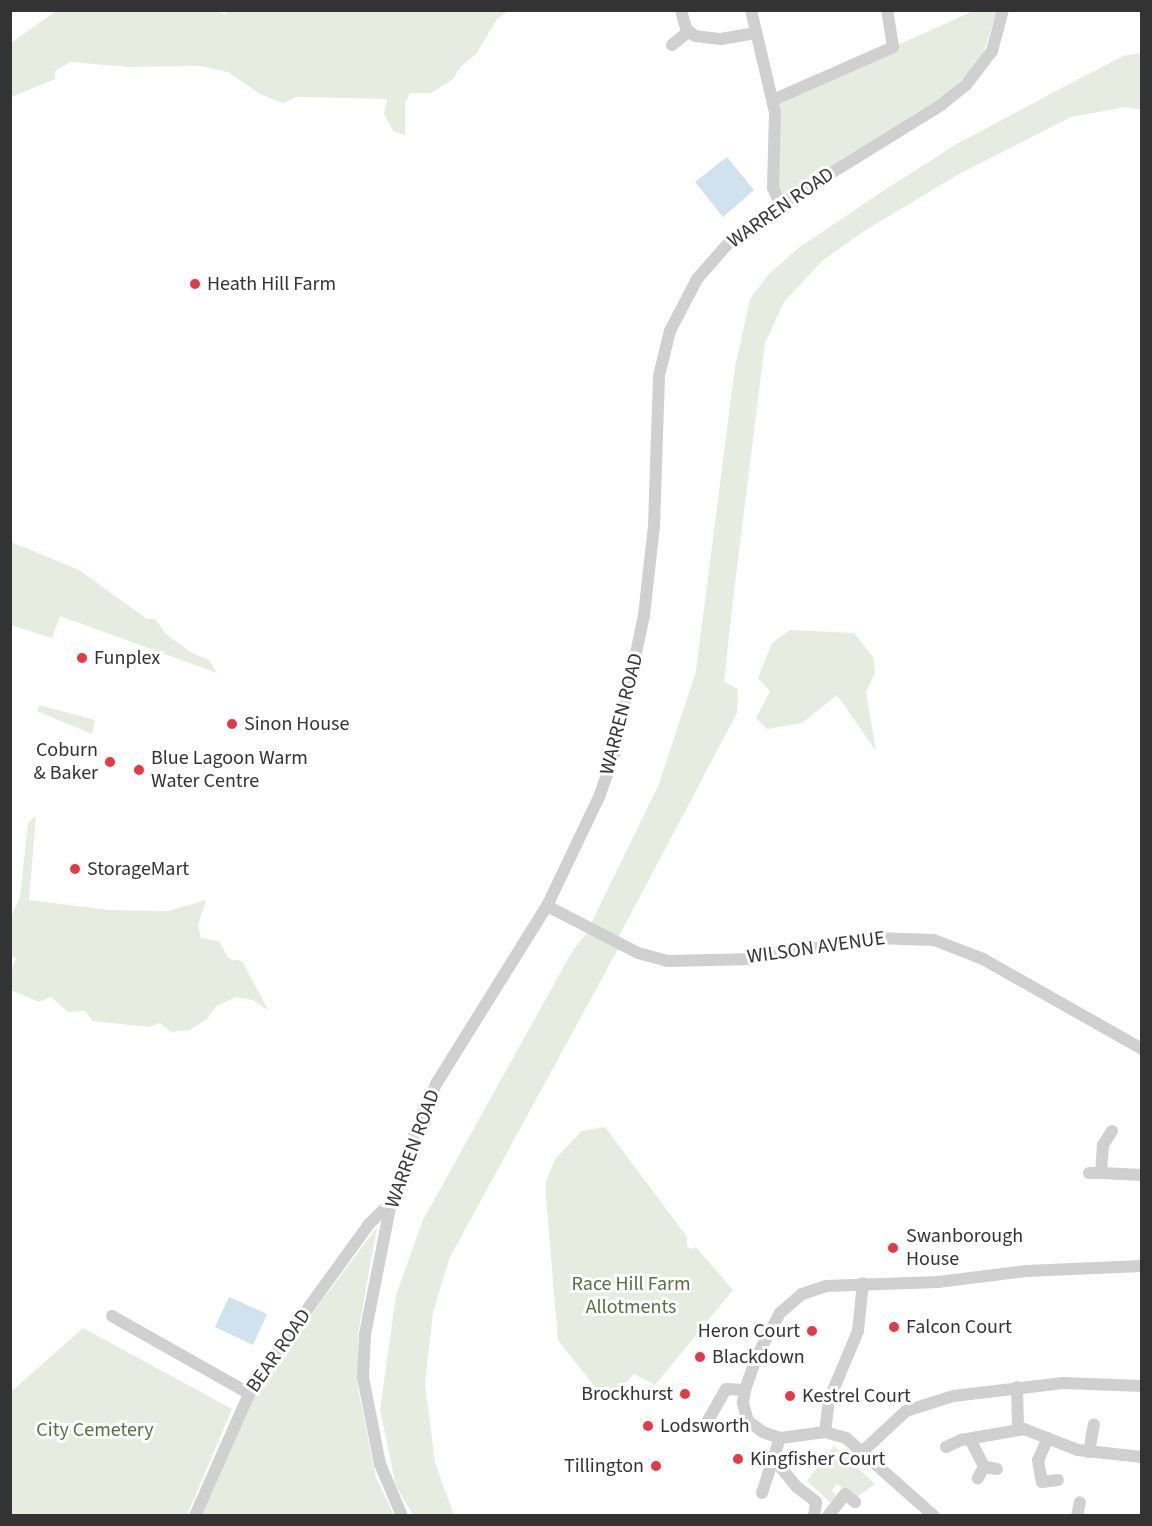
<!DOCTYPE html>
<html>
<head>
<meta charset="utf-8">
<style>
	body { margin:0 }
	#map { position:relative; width:1152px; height:1526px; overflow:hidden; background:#fff; font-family:"Source Sans 3",sans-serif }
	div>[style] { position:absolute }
	.green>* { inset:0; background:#e6ecdf }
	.water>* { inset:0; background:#cfe2ee }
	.minor>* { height:12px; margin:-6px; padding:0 6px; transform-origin:6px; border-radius:6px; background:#d0d0d0 }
	.dots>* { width:16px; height:16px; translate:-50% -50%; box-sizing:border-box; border:3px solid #fff; border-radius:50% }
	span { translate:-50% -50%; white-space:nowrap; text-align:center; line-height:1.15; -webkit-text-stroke:6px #fff; paint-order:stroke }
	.street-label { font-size:20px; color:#333 }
	.poi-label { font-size:20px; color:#333 }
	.left { translate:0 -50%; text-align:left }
	.right { translate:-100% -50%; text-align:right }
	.park-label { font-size:20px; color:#56703f }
	.frame { position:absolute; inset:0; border:12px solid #333; pointer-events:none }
</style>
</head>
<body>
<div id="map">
	<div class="green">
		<div style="clip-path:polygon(216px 10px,226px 15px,225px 11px,508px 11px,497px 19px,476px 54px,460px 67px,453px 79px,431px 93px,410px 93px,405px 103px,405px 135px,393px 131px,384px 114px,387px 99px,296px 97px,283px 103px,260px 94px,228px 72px,200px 66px,128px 67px,70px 62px,55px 71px,55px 79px,11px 97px,11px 43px,56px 11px)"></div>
		<div style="clip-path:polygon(973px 11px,997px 11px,983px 54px,966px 76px,941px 98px,788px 193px,777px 195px,774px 101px)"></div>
		<div style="clip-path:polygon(1141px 53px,1141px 110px,1125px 107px,1071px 117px,959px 174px,864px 231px,822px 261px,784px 302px,765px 343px,733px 600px,724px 682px,738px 689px,737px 713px,618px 938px,618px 949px,450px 1257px,433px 1312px,425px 1383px,435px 1463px,454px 1515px,413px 1515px,396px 1486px,380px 1410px,396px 1295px,423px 1220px,573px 950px,586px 934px,659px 784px,696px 671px,735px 367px,750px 299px,769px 274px,797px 249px,883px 191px,955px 145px,1056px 91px,1123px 56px)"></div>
		<div style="clip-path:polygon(11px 542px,79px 570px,147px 619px,155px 619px,166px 634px,192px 653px,209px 660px,217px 673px,60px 616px,52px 638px,11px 625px)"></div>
		<div style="clip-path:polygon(790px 630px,854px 633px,873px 657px,875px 673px,866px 692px,876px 751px,837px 695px,802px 723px,767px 729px,756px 718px,770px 691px,758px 678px,772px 643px)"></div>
		<div style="clip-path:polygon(39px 705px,95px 720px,92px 734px,37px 711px)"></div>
		<div style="clip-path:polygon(36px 815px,29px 900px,108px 910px,168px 911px,206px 900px,198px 925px,201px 938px,219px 941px,229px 959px,242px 961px,268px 1010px,253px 1000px,236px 997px,216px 1006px,208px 1018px,190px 1030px,171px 1032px,160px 1023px,149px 1027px,93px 1021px,85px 1011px,68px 1012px,51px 997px,39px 1002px,11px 990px,11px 973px,16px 958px,11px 955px,11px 917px,20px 897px,28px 823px)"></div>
		<div style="clip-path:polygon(605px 1127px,687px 1237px,687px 1246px,690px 1249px,696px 1247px,733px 1290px,655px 1385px,634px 1374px,608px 1403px,558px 1340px,546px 1197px,546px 1181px,556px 1158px,582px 1131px)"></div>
		<div style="clip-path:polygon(377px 1227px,358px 1334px,358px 1388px,376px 1478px,394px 1515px,201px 1516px,259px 1385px)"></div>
		<div style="clip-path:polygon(83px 1328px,232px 1409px,187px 1515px,11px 1515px,11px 1392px)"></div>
		<div style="clip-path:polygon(834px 1446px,875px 1484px,857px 1497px,837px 1484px,832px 1490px,837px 1498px,833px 1505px,807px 1481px)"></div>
	</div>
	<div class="water">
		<div style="clip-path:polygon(727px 157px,754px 190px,723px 217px,695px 182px)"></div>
		<div style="clip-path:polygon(229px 1297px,267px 1314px,253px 1345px,215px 1327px)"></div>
	</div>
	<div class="minor">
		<div style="left:681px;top:10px;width:20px;rotate:75deg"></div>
		<div style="left:686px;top:29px;width:11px;rotate:38deg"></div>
		<div style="left:695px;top:36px;width:26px;rotate:7deg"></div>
		<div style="left:721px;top:39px;width:36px;rotate:-10deg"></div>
		<div style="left:751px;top:10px;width:105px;rotate:76.8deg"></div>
		<div style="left:775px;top:112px;width:76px;rotate:91.5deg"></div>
		<div style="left:773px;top:188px;width:17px;rotate:66deg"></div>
		<div style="left:672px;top:45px;width:21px;rotate:-39deg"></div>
		<div style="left:773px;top:100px;width:131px;rotate:-23.8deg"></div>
		<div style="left:893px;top:47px;width:37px;rotate:-99deg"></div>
		<div style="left:547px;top:906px;width:102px;rotate:27.3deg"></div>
		<div style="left:638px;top:953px;width:30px;rotate:15deg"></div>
		<div style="left:667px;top:961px;width:87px;rotate:-1.3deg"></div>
		<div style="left:754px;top:959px;width:122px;rotate:-9.9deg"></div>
		<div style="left:874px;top:938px;width:60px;rotate:1.9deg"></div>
		<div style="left:934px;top:940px;width:53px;rotate:21.2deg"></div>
		<div style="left:983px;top:959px;width:183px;rotate:29.5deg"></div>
		<div style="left:1112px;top:1131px;width:17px;rotate:123deg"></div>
		<div style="left:1103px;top:1145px;width:28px;rotate:94deg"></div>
		<div style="left:1101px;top:1173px;width:41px;rotate:2.8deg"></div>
		<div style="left:1089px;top:1173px;width:12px"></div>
		<div style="left:112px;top:1316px;width:156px;rotate:29.5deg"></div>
		<div style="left:1017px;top:1387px;width:42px;rotate:88.6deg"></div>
		<div style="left:689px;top:1424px;width:10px;rotate:17deg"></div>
		<div style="left:699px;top:1427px;width:8px;rotate:-23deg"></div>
		<div style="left:706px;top:1424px;width:40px;rotate:-60.3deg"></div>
		<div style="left:726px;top:1389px;width:19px;rotate:3deg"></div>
		<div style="left:825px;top:1432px;width:32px;rotate:-83deg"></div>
		<div style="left:829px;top:1400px;width:75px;rotate:-67.2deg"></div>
		<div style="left:858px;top:1331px;width:48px;rotate:-84.1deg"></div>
		<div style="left:1048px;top:1438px;width:24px;rotate:114deg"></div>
		<div style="left:1038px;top:1460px;width:22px;rotate:80deg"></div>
		<div style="left:1042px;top:1482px;width:16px;rotate:-7deg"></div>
		<div style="left:970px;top:1439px;width:31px;rotate:63deg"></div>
		<div style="left:984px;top:1467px;width:13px;rotate:119deg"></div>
		<div style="left:946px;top:1447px;width:17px;rotate:-25deg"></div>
		<div style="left:961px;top:1440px;width:64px;rotate:-9.9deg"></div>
		<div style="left:1024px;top:1429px;width:58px;rotate:21.3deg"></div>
		<div style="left:1078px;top:1450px;width:64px;rotate:6.2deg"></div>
		<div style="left:862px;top:1452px;width:60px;rotate:-43deg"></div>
		<div style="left:906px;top:1411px;width:49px;rotate:-17.7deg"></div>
		<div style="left:953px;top:1396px;width:111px;rotate:-6.7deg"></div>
		<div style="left:1063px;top:1383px;width:79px;rotate:2.2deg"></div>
		<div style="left:1089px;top:1452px;width:28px;rotate:-80deg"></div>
		<div style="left:774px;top:1459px;width:36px;rotate:51deg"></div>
		<div style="left:797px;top:1487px;width:24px;rotate:38deg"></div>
		<div style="left:816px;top:1502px;width:14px;rotate:98deg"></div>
		<div style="left:984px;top:1467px;width:13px;rotate:9deg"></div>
		<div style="left:762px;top:1493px;width:58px;rotate:-71.9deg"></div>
		<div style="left:195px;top:1516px;width:145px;rotate:-66.1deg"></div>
		<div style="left:254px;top:1383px;width:196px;rotate:-54.1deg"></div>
		<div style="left:369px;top:1224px;width:30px;rotate:-44deg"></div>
		<div style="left:402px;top:1516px;width:56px;rotate:-112.9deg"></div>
		<div style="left:380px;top:1464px;width:89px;rotate:-101.1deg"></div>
		<div style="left:363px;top:1377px;width:43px;rotate:-87.3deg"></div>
		<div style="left:365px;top:1334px;width:134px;rotate:-78.8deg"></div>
		<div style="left:391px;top:1203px;width:72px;rotate:-71.3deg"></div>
		<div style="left:414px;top:1135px;width:56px;rotate:-66.7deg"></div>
		<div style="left:436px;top:1084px;width:210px;rotate:-58.1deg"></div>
		<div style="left:547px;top:906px;width:121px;rotate:-64.5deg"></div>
		<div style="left:599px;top:797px;width:48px;rotate:-70.4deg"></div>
		<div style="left:615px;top:752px;width:140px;rotate:-78deg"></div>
		<div style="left:644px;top:615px;width:90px;rotate:-83.6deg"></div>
		<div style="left:654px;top:526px;width:150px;rotate:-88.1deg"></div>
		<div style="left:659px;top:376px;width:46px;rotate:-76.3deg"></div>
		<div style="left:670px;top:331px;width:59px;rotate:-62.6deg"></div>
		<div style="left:697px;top:279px;width:53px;rotate:-48.8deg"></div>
		<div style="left:732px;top:239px;width:38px;rotate:-37deg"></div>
		<div style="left:762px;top:216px;width:211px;rotate:-31.8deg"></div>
		<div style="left:941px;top:105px;width:32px;rotate:-39deg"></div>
		<div style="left:966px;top:85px;width:43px;rotate:-52.6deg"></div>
		<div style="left:992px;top:51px;width:42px;rotate:-75deg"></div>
		<div style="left:828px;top:1516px;width:28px;rotate:-52deg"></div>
		<div style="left:845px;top:1494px;width:13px;rotate:39deg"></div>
		<div style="left:934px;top:1516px;width:118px;rotate:-138.4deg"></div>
		<div style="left:846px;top:1438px;width:22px;rotate:-164deg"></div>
		<div style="left:825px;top:1432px;width:45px;rotate:172.4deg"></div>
		<div style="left:780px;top:1438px;width:18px;rotate:-161deg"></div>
		<div style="left:763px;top:1432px;width:19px;rotate:-144deg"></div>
		<div style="left:748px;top:1421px;width:19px;rotate:-106deg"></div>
		<div style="left:743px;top:1403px;width:13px;rotate:-81deg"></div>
		<div style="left:745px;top:1390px;width:36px;rotate:-71deg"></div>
		<div style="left:757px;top:1356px;width:49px;rotate:-61.9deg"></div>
		<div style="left:780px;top:1313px;width:29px;rotate:-41deg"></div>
		<div style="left:802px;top:1294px;width:25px;rotate:-18deg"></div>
		<div style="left:826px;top:1286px;width:112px;rotate:-2deg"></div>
		<div style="left:938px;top:1282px;width:89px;rotate:-7.1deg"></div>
		<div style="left:1026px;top:1271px;width:116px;rotate:-2.5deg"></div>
		<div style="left:1077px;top:1516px;width:14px;rotate:-78deg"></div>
	</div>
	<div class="dots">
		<div style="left:195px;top:284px;background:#e63946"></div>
		<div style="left:82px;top:658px;background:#e63946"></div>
		<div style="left:232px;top:724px;background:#e63946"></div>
		<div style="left:110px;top:762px;background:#e63946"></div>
		<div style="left:139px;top:770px;background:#e63946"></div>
		<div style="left:75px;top:869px;background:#e63946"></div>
		<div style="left:893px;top:1248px;background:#e63946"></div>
		<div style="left:894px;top:1327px;background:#e63946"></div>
		<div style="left:812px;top:1331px;background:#e63946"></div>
		<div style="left:700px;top:1357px;background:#e63946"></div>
		<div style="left:685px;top:1394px;background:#e63946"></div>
		<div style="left:790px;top:1396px;background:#e63946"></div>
		<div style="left:648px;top:1426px;background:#e63946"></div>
		<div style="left:738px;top:1459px;background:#e63946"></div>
		<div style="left:656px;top:1466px;background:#e63946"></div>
	</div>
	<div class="street-label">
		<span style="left:781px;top:208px;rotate:-35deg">WARREN ROAD</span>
		<span style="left:622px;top:714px;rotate:-76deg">WARREN ROAD</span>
		<span style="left:816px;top:948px;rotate:-8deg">WILSON AVENUE</span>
		<span style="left:413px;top:1149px;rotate:-70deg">WARREN ROAD</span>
		<span style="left:279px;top:1351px;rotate:-55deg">BEAR ROAD</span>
	</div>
	<div class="poi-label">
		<span class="left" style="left:207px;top:284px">Heath Hill Farm</span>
		<span class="left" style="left:94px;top:658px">Funplex</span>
		<span class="left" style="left:244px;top:724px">Sinon House</span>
		<span class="right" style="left:98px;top:762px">Coburn<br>&amp; Baker</span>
		<span class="left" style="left:151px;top:770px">Blue Lagoon Warm<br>Water Centre</span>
		<span class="left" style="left:87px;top:869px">StorageMart</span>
		<span class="left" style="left:906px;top:1248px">Swanborough<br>House</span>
		<span class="left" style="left:906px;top:1327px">Falcon Court</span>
		<span class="right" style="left:800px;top:1331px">Heron Court</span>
		<span class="left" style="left:712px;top:1357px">Blackdown</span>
		<span class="right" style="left:673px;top:1394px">Brockhurst</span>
		<span class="left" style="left:802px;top:1396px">Kestrel Court</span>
		<span class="left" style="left:660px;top:1426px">Lodsworth</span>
		<span class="left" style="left:750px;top:1459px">Kingfisher Court</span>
		<span class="right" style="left:644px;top:1466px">Tillington</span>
	</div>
	<div class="park-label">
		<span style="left:631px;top:1296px">Race Hill Farm<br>Allotments</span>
		<span style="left:95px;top:1430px">City Cemetery</span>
	</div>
	<div class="frame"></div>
</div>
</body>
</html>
